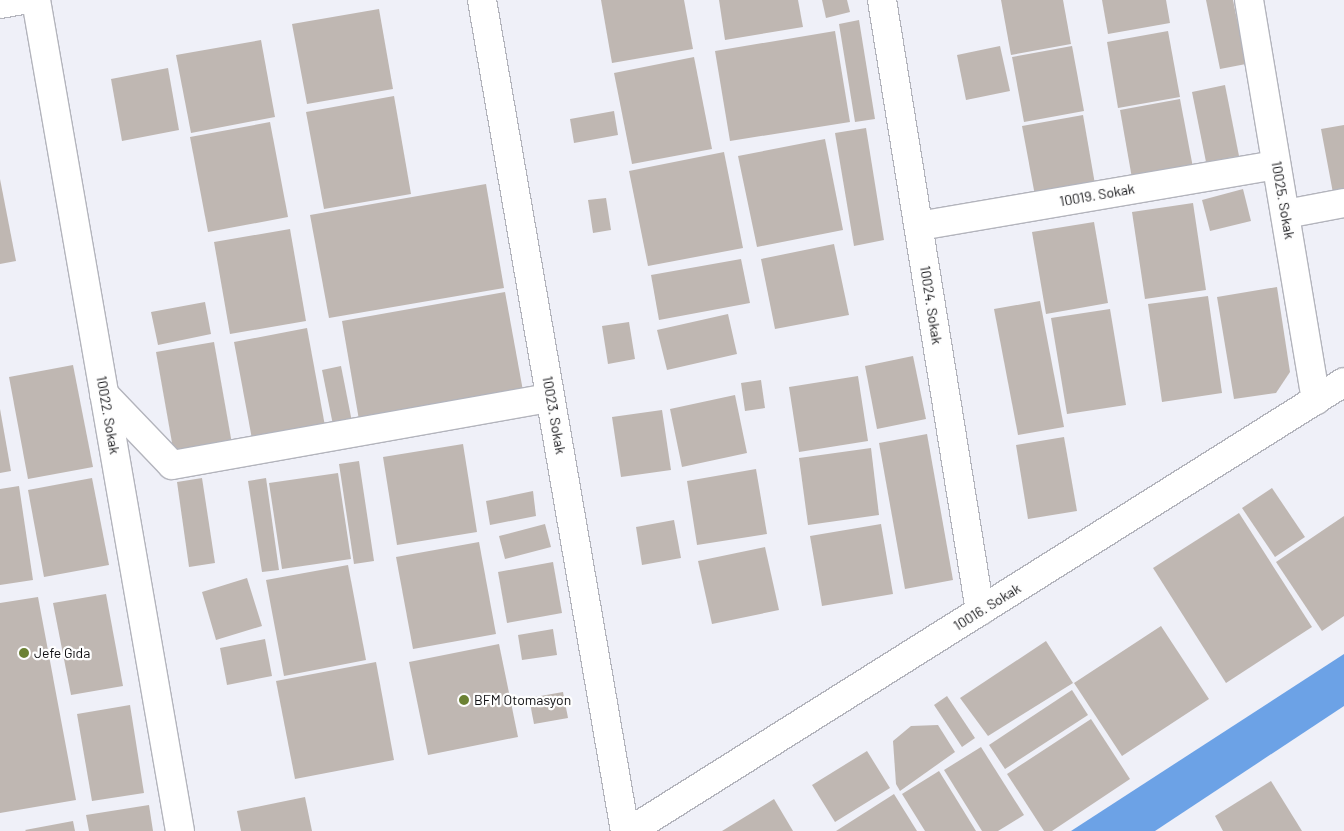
<!DOCTYPE html>
<html>
<head>
<meta charset="utf-8">
<style>
	body { margin:0 }
	#map { position:relative; width:1344px; height:831px; overflow:hidden; background:#eff0f8; font-family:Barlow,sans-serif }
	div>[style] { position:absolute }
	.water>* { inset:0; background:#6ca2e6 }
	.building>* { inset:0; background:#bfb7b2 }
	.roads { filter:drop-shadow(1px 0 #b3b4bc) drop-shadow(-1px 0 #b3b4bc) drop-shadow(0 1px #b3b4bc) drop-shadow(0 -1px #b3b4bc) }
	.minor>* { height:28px; margin:-14px; padding:0 14px; transform-origin:14px; border-radius:14px; background:#fff }
	.dots>* { width:14px; height:14px; translate:-50% -50%; box-sizing:border-box; border:2px solid #fefefe; border-radius:50% }
	span { translate:-50% -50%; white-space:nowrap; text-align:center; line-height:1.15; -webkit-text-stroke:4.5px #fefefe; paint-order:stroke }
	.street-label { font-size:14px; color:#101013 }
	.poi-label { font-size:14px; color:#101013 }
	.left { translate:0 -50%; text-align:left }
</style>
</head>
<body>
<div id="map">
	<div class="water">
		<div style="clip-path:polygon(1344px 654px,1344px 706px,1155px 831px,1071px 831px)"></div>
	</div>
	<div class="building">
		<div style="clip-path:polygon(601px 0,684px 0,693px 49px,612px 63px)"></div>
		<div style="clip-path:polygon(719px 0,798px 0,803px 27px,725px 40px)"></div>
		<div style="clip-path:polygon(822px 0,847px 0,850px 12px,826px 18px)"></div>
		<div style="clip-path:polygon(1001px 0,1063px 0,1071px 44px,1011px 55px)"></div>
		<div style="clip-path:polygon(1102px 0,1166px 0,1170px 23px,1108px 34px)"></div>
		<div style="clip-path:polygon(1206px 0,1233px 0,1246px 64px,1220px 69px)"></div>
		<div style="clip-path:polygon(379px 9px,393px 89px,307px 104px,292px 24px)"></div>
		<div style="clip-path:polygon(859px 20px,875px 119px,855px 122px,839px 24px)"></div>
		<div style="clip-path:polygon(835px 31px,850px 122px,730px 141px,715px 51px)"></div>
		<div style="clip-path:polygon(1168px 31px,1180px 97px,1118px 108px,1107px 42px)"></div>
		<div style="clip-path:polygon(261px 40px,275px 117px,191px 133px,176px 55px)"></div>
		<div style="clip-path:polygon(1000px 46px,1010px 91px,966px 100px,957px 55px)"></div>
		<div style="clip-path:polygon(1072px 46px,1084px 111px,1024px 122px,1012px 57px)"></div>
		<div style="clip-path:polygon(694px 57px,712px 149px,632px 164px,614px 73px)"></div>
		<div style="clip-path:polygon(168px 68px,179px 130px,122px 141px,111px 79px)"></div>
		<div style="clip-path:polygon(1225px 85px,1239px 156px,1206px 162px,1192px 92px)"></div>
		<div style="clip-path:polygon(394px 96px,411px 194px,324px 209px,306px 112px)"></div>
		<div style="clip-path:polygon(1180px 99px,1194px 173px,1133px 184px,1120px 110px)"></div>
		<div style="clip-path:polygon(614px 111px,618px 135px,574px 143px,570px 119px)"></div>
		<div style="clip-path:polygon(1083px 115px,1096px 190px,1036px 201px,1022px 126px)"></div>
		<div style="clip-path:polygon(270px 122px,288px 217px,208px 232px,190px 137px)"></div>
		<div style="clip-path:polygon(1344px 125px,1344px 191px,1333px 193px,1321px 129px)"></div>
		<div style="clip-path:polygon(866px 128px,884px 240px,854px 246px,835px 133px)"></div>
		<div style="clip-path:polygon(825px 139px,843px 230px,757px 247px,738px 156px)"></div>
		<div style="clip-path:polygon(724px 152px,743px 248px,648px 266px,629px 171px)"></div>
		<div style="clip-path:polygon(0 179px,16px 261px,0 264px)"></div>
		<div style="clip-path:polygon(486px 184px,504px 288px,329px 318px,310px 215px)"></div>
		<div style="clip-path:polygon(1243px 189px,1251px 221px,1210px 231px,1202px 200px)"></div>
		<div style="clip-path:polygon(606px 198px,611px 230px,593px 233px,588px 200px)"></div>
		<div style="clip-path:polygon(1193px 203px,1206px 290px,1145px 299px,1132px 212px)"></div>
		<div style="clip-path:polygon(1094px 222px,1108px 303px,1046px 314px,1032px 232px)"></div>
		<div style="clip-path:polygon(290px 229px,306px 321px,230px 334px,214px 242px)"></div>
		<div style="clip-path:polygon(834px 244px,849px 315px,775px 329px,761px 259px)"></div>
		<div style="clip-path:polygon(741px 259px,750px 303px,659px 320px,651px 275px)"></div>
		<div style="clip-path:polygon(1277px 287px,1290px 372px,1276px 393px,1234px 399px,1217px 297px)"></div>
		<div style="clip-path:polygon(505px 292px,523px 391px,359px 420px,342px 321px)"></div>
		<div style="clip-path:polygon(1208px 296px,1222px 393px,1162px 402px,1148px 304px)"></div>
		<div style="clip-path:polygon(1040px 301px,1064px 427px,1018px 435px,994px 309px)"></div>
		<div style="clip-path:polygon(205px 302px,211px 334px,158px 345px,151px 312px)"></div>
		<div style="clip-path:polygon(1110px 309px,1126px 405px,1067px 414px,1051px 318px)"></div>
		<div style="clip-path:polygon(728px 314px,737px 354px,667px 370px,657px 330px)"></div>
		<div style="clip-path:polygon(629px 322px,635px 359px,608px 364px,602px 326px)"></div>
		<div style="clip-path:polygon(307px 328px,325px 426px,252px 439px,234px 342px)"></div>
		<div style="clip-path:polygon(214px 342px,232px 444px,174px 454px,156px 352px)"></div>
		<div style="clip-path:polygon(913px 356px,926px 419px,877px 429px,865px 366px)"></div>
		<div style="clip-path:polygon(73px 365px,93px 467px,28px 479px,9px 377px)"></div>
		<div style="clip-path:polygon(341px 366px,353px 427px,334px 430px,322px 370px)"></div>
		<div style="clip-path:polygon(858px 376px,868px 441px,799px 452px,789px 387px)"></div>
		<div style="clip-path:polygon(761px 380px,765px 408px,745px 411px,741px 383px)"></div>
		<div style="clip-path:polygon(735px 395px,747px 453px,682px 467px,670px 409px)"></div>
		<div style="clip-path:polygon(0 409px,11px 471px,0 473px)"></div>
		<div style="clip-path:polygon(662px 410px,671px 470px,621px 477px,612px 417px)"></div>
		<div style="clip-path:polygon(927px 434px,953px 580px,905px 589px,879px 443px)"></div>
		<div style="clip-path:polygon(1064px 437px,1077px 511px,1028px 519px,1016px 445px)"></div>
		<div style="clip-path:polygon(463px 444px,477px 532px,397px 545px,383px 457px)"></div>
		<div style="clip-path:polygon(871px 448px,879px 515px,808px 525px,799px 458px)"></div>
		<div style="clip-path:polygon(359px 461px,374px 561px,354px 564px,339px 464px)"></div>
		<div style="clip-path:polygon(756px 469px,767px 534px,697px 545px,687px 481px)"></div>
		<div style="clip-path:polygon(338px 473px,351px 559px,282px 569px,269px 483px)"></div>
		<div style="clip-path:polygon(92px 478px,109px 565px,44px 577px,28px 490px)"></div>
		<div style="clip-path:polygon(202px 478px,215px 563px,189px 567px,177px 482px)"></div>
		<div style="clip-path:polygon(266px 478px,279px 570px,262px 572px,248px 481px)"></div>
		<div style="clip-path:polygon(19px 486px,33px 580px,0 585px,0 489px)"></div>
		<div style="clip-path:polygon(1272px 488px,1305px 537px,1275px 557px,1242px 508px)"></div>
		<div style="clip-path:polygon(533px 491px,536px 516px,490px 525px,486px 501px)"></div>
		<div style="clip-path:polygon(1239px 513px,1312px 627px,1226px 683px,1153px 568px)"></div>
		<div style="clip-path:polygon(1344px 516px,1344px 616px,1322px 631px,1276px 562px)"></div>
		<div style="clip-path:polygon(674px 520px,681px 558px,642px 565px,636px 527px)"></div>
		<div style="clip-path:polygon(545px 524px,551px 547px,505px 559px,499px 536px)"></div>
		<div style="clip-path:polygon(881px 524px,893px 594px,822px 606px,810px 536px)"></div>
		<div style="clip-path:polygon(479px 542px,496px 634px,413px 649px,396px 557px)"></div>
		<div style="clip-path:polygon(765px 547px,779px 610px,712px 624px,698px 561px)"></div>
		<div style="clip-path:polygon(553px 562px,562px 613px,507px 623px,498px 572px)"></div>
		<div style="clip-path:polygon(348px 565px,366px 660px,284px 676px,266px 580px)"></div>
		<div style="clip-path:polygon(247px 578px,262px 626px,216px 640px,202px 592px)"></div>
		<div style="clip-path:polygon(106px 594px,123px 686px,71px 695px,53px 603px)"></div>
		<div style="clip-path:polygon(38px 597px,76px 800px,0 813px,0 603px)"></div>
		<div style="clip-path:polygon(1161px 626px,1209px 699px,1122px 756px,1074px 683px)"></div>
		<div style="clip-path:polygon(553px 629px,557px 655px,522px 660px,518px 635px)"></div>
		<div style="clip-path:polygon(265px 639px,272px 676px,227px 685px,220px 648px)"></div>
		<div style="clip-path:polygon(1046px 641px,1073px 683px,988px 736px,960px 698px)"></div>
		<div style="clip-path:polygon(499px 644px,518px 737px,428px 755px,409px 662px)"></div>
		<div style="clip-path:polygon(376px 662px,394px 760px,295px 779px,276px 681px)"></div>
		<div style="clip-path:polygon(1072px 690px,1088px 715px,1005px 769px,989px 745px)"></div>
		<div style="clip-path:polygon(563px 692px,568px 718px,534px 724px,529px 698px)"></div>
		<div style="clip-path:polygon(947px 696px,975px 738px,962px 747px,934px 705px)"></div>
		<div style="clip-path:polygon(130px 705px,144px 793px,92px 801px,77px 714px)"></div>
		<div style="clip-path:polygon(1091px 719px,1130px 779px,1052px 831px,1044px 831px,1007px 774px)"></div>
		<div style="clip-path:polygon(938px 725px,955px 752px,900px 791px,896px 784px,893px 741px,911px 726px)"></div>
		<div style="clip-path:polygon(981px 747px,1024px 815px,998px 831px,982px 831px,944px 770px)"></div>
		<div style="clip-path:polygon(867px 751px,890px 788px,835px 822px,812px 785px)"></div>
		<div style="clip-path:polygon(939px 771px,976px 831px,925px 831px,902px 794px)"></div>
		<div style="clip-path:polygon(1271px 781px,1302px 831px,1223px 831px,1215px 816px)"></div>
		<div style="clip-path:polygon(894px 794px,917px 831px,836px 831px)"></div>
		<div style="clip-path:polygon(305px 797px,312px 831px,241px 831px,237px 811px)"></div>
		<div style="clip-path:polygon(774px 799px,793px 831px,722px 831px)"></div>
		<div style="clip-path:polygon(149px 805px,153px 831px,89px 831px,86px 815px)"></div>
		<div style="clip-path:polygon(73px 821px,75px 831px,26px 831px,25px 830px)"></div>
	</div>
	<div class="roads">
		<div class="minor">
			<div style="left:36px;top:0;width:843px;rotate:80.17deg"></div>
			<div style="left:482px;top:0;width:843px;rotate:80.24deg"></div>
			<div style="left:882px;top:0;width:619px;rotate:80.89deg"></div>
			<div style="left:1249px;top:0;width:406px;rotate:80.5deg"></div>
			<div style="left:0;top:4px;width:22px;rotate:-10deg"></div>
			<div style="left:1286px;top:214px;width:59px;rotate:-10.7deg"></div>
			<div style="left:919px;top:226px;width:362px;rotate:-9.7deg"></div>
			<div style="left:104px;top:394px;width:98px;rotate:46.2deg"></div>
			<div style="left:172px;top:465px;width:384px;rotate:-10.1deg"></div>
			<div style="left:630px;top:831px;width:843px;rotate:-32.16deg"></div>
		</div>
	</div>
	<div class="dots">
		<div style="left:24px;top:653px;background:#6b8133"></div>
		<div style="left:464px;top:700px;background:#6b8133"></div>
	</div>
	<div class="street-label">
		<span style="left:1097px;top:195px;rotate:-10deg">10019. Sokak</span>
		<span style="left:1283px;top:200px;rotate:80deg">10025. Sokak</span>
		<span style="left:931px;top:305px;rotate:81deg">10024. Sokak</span>
		<span style="left:108px;top:415px;rotate:80deg">10022. Sokak</span>
		<span style="left:554px;top:415px;rotate:80deg">10023. Sokak</span>
		<span style="left:987px;top:607px;rotate:-32deg">10016. Sokak</span>
	</div>
	<div class="poi-label">
		<span class="left" style="left:34px;top:653px">Jefe Gıda</span>
		<span class="left" style="left:474px;top:700px">BFM Otomasyon</span>
	</div>
</div>
</body>
</html>
